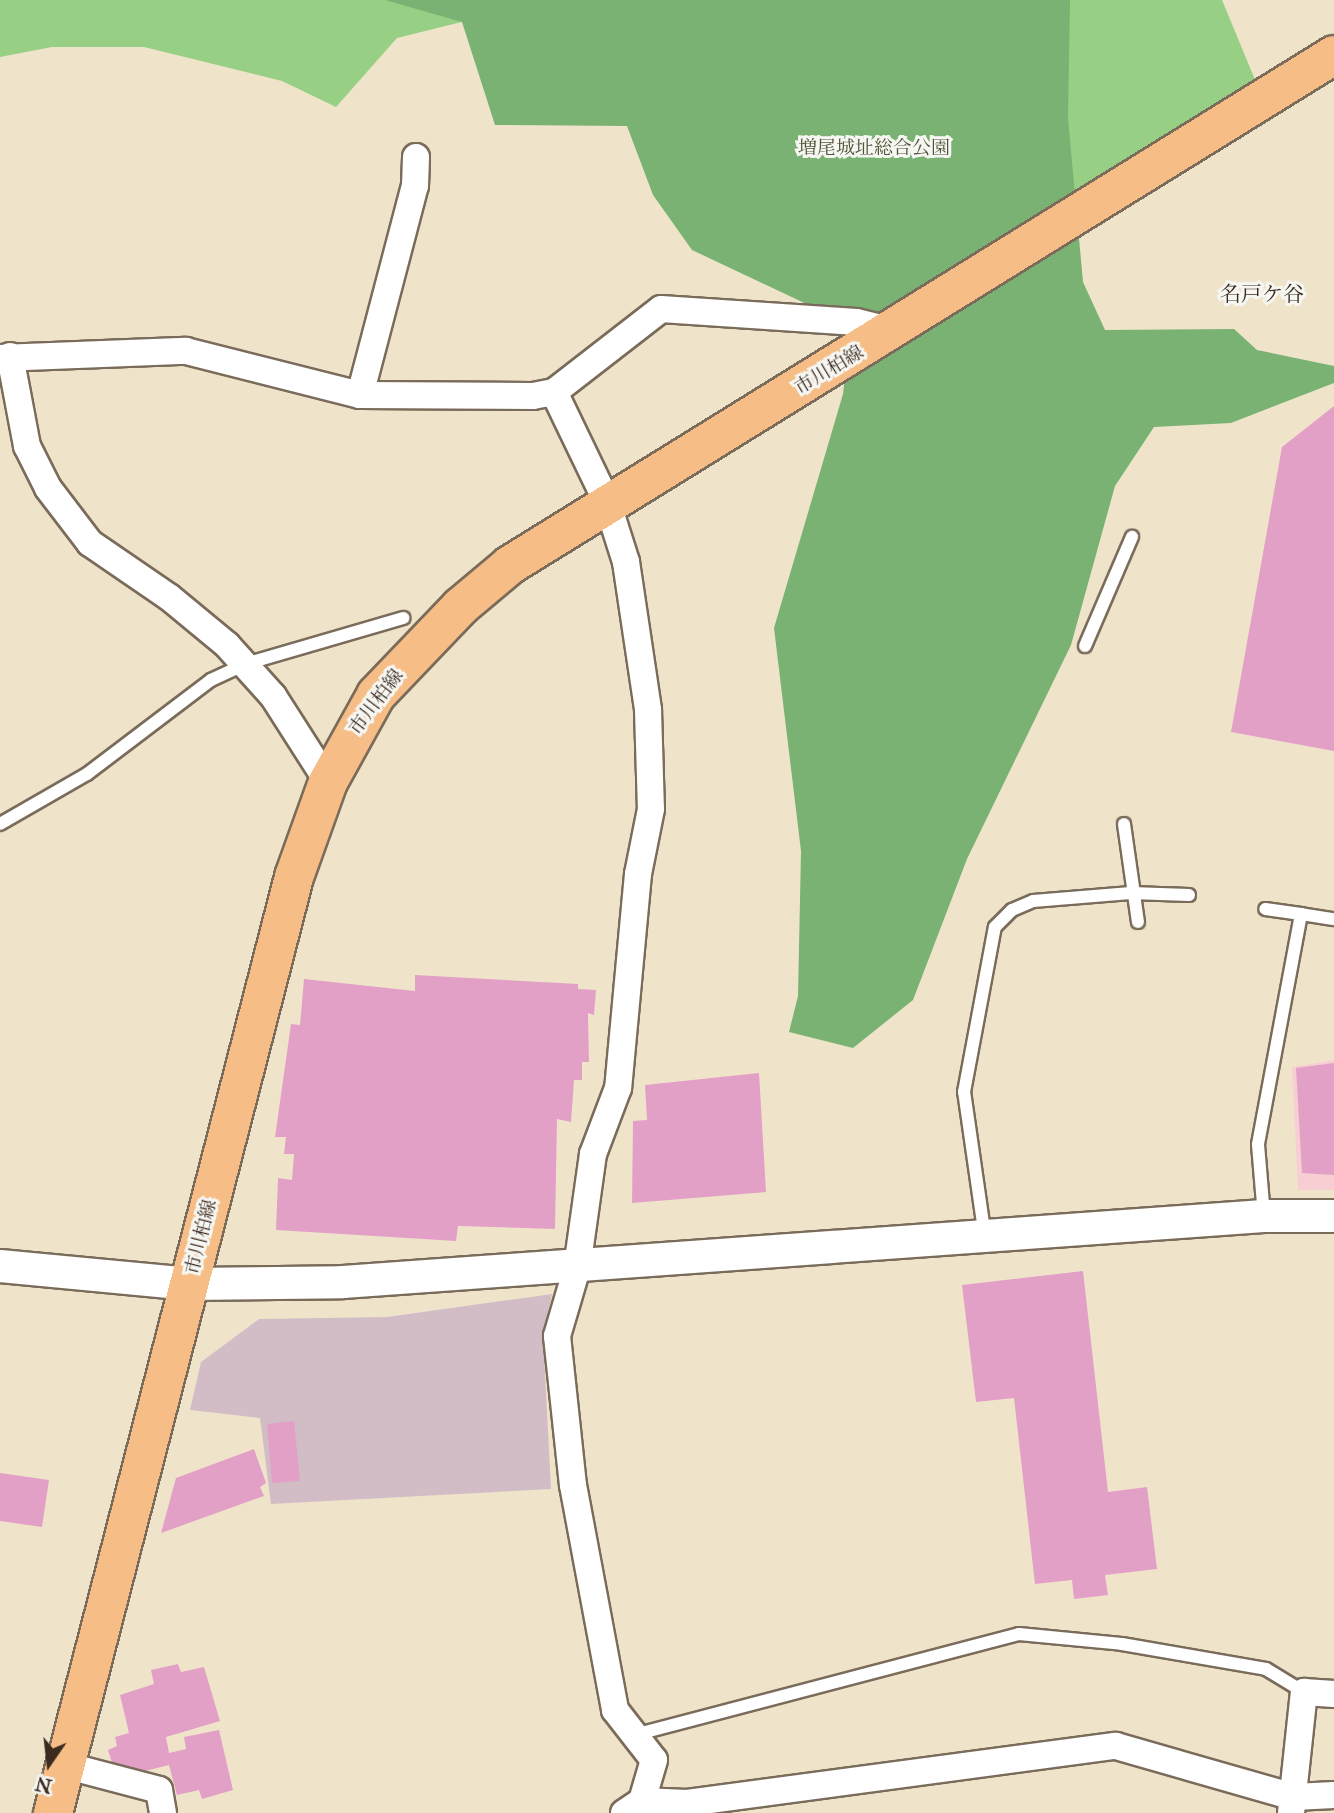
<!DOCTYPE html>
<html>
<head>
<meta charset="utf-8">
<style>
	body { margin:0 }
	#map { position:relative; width:1334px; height:1813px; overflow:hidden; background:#efe4ca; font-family:"IM FELL Great Primer","Noto Serif JP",serif }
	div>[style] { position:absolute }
	.built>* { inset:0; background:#f7cfd3 }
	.industrial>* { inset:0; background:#d2bdc7 }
	.green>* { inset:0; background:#97d084 }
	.forest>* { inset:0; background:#79b272 }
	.building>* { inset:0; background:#e3a0c7 }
	.roads { filter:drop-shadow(2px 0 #7a6b5a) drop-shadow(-2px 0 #7a6b5a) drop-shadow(0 2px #7a6b5a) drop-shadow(0 -2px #7a6b5a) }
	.service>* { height:12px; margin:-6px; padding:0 6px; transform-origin:6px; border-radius:6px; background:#fff }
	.minor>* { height:26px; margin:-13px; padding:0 13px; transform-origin:13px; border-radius:13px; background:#fff }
	.tertiary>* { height:32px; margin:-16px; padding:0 16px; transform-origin:16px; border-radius:16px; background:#fff }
	.primary>* { height:38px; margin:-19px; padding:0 19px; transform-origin:19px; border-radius:19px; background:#f6be86 }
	span { translate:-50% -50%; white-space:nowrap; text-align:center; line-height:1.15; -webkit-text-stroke:6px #f6f6f2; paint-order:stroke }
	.park-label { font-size:19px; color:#525438 }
	.street-label { font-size:19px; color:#3b2a1e }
	.neighbourhood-label { font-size:21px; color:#3b2a1e }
	.north { position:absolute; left:14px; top:1729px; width:70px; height:70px; -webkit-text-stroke:5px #f6f6f2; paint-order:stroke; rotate:194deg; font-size:19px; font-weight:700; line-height:28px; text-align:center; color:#3b2a1e }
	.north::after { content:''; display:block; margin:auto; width:24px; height:32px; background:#3b2a1e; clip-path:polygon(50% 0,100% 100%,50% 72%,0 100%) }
</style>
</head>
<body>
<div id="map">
	<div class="built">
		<div style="clip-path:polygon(1334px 1060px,1334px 1190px,1298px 1190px,1292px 1067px)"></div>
	</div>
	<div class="industrial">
		<div style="clip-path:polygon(552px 1294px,543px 1334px,551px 1489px,271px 1504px,260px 1418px,190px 1410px,201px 1362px,259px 1319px,387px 1317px)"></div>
	</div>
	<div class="green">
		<div style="clip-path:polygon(0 0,550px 0,397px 38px,336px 107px,282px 81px,144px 47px,52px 47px,0 57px)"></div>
		<div style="clip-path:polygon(586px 0,1222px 0,1263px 99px,874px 318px)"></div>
	</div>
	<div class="forest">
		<div style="clip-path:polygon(385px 0,1070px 0,1068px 118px,1083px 282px,1105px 330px,1234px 329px,1257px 350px,1334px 366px,1334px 383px,1231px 423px,1154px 427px,1115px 486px,1071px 645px,967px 859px,913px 1000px,853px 1048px,789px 1032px,798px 996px,801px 851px,774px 628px,843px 394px,851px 325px,692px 250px,653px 195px,627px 126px,495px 125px,462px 22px)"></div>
	</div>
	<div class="building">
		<div style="clip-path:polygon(1334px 406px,1334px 751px,1231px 732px,1282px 447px)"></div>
		<div style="clip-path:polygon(415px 975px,578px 984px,578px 989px,596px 990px,594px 1015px,588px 1013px,589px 1062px,582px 1062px,582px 1080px,574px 1080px,571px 1122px,557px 1119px,555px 1229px,458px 1226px,456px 1241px,276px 1230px,278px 1178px,292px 1180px,294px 1154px,284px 1154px,286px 1137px,275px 1137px,291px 1024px,300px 1025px,304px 979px,415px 991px)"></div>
		<div style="clip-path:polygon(1334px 1063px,1334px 1175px,1302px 1173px,1296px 1068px)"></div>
		<div style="clip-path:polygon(759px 1073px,766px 1192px,632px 1203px,633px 1121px,647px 1120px,645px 1085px)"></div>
		<div style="clip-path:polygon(1083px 1271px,1108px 1492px,1147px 1487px,1157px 1569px,1105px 1575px,1108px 1595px,1074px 1599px,1072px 1580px,1035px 1584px,1014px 1398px,976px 1402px,962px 1285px)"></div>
		<div style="clip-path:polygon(294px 1421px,300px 1481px,272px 1483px,267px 1424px)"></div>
		<div style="clip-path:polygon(254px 1449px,266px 1483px,260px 1487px,264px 1496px,161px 1533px,176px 1478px)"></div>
		<div style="clip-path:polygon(0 1473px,49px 1480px,42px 1527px,0 1521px)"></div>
		<div style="clip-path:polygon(178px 1664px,181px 1672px,204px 1667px,220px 1721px,166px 1737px,169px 1753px,186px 1749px,184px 1737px,219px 1730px,233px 1790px,202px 1799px,199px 1790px,177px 1795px,169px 1765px,125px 1776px,121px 1764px,113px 1766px,108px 1750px,117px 1746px,115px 1737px,129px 1733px,120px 1695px,154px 1684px,151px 1670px)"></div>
	</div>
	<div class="roads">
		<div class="service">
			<div style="left:1085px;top:646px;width:119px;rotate:-66.7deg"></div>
			<div style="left:0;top:824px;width:100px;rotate:-29.9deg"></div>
			<div style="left:87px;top:774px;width:156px;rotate:-37.2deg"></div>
			<div style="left:211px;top:680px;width:38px;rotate:-25deg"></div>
			<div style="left:245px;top:664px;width:165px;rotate:-16.2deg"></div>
			<div style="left:1124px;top:824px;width:99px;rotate:81.9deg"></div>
			<div style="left:1301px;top:914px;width:33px;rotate:9deg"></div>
			<div style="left:1264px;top:1216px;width:72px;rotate:-94.8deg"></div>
			<div style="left:1258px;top:1144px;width:234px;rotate:-79.4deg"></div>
			<div style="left:1301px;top:914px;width:36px;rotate:-172deg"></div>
			<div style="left:985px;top:1237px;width:147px;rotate:-98.2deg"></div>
			<div style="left:964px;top:1092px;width:168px;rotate:-79.4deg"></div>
			<div style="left:995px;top:927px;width:24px;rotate:-45deg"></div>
			<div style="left:1012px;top:910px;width:23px;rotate:-23deg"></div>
			<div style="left:1033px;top:901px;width:98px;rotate:-4.7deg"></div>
			<div style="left:1131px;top:893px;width:58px;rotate:2deg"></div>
			<div style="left:634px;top:1735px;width:398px;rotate:-14.7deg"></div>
			<div style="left:1019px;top:1634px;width:103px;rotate:5.5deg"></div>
			<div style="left:1122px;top:1644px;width:146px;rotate:9.8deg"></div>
			<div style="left:1266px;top:1669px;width:44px;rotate:31.2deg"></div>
		</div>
		<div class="minor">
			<div style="left:10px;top:356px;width:92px;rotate:79.3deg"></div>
			<div style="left:27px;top:446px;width:47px;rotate:63.4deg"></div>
			<div style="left:48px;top:488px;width:69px;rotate:52.6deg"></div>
			<div style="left:90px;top:543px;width:96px;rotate:34.4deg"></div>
			<div style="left:169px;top:597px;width:75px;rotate:39.6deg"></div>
			<div style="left:227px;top:645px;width:69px;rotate:48deg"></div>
			<div style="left:273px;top:696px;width:102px;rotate:57.4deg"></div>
			<div style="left:0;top:358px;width:186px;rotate:-2.2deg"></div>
			<div style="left:186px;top:351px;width:179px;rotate:14.2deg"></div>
			<div style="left:360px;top:395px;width:173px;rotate:0.3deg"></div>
			<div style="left:533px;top:396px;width:21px;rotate:-11deg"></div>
			<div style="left:554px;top:392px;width:135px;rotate:-37.8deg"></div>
			<div style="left:661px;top:309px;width:196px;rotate:3.8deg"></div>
			<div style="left:857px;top:322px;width:36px;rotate:14deg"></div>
			<div style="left:554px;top:392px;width:122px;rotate:64.3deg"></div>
			<div style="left:607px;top:502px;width:63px;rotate:72.4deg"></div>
			<div style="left:626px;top:562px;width:150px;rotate:81.5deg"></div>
			<div style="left:648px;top:710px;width:99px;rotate:88.3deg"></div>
			<div style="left:651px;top:809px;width:66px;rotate:101.3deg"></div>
			<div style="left:638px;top:874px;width:215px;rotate:95.3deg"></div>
			<div style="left:618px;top:1088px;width:71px;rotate:110.7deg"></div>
			<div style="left:593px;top:1154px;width:115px;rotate:98deg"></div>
			<div style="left:577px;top:1268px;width:71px;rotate:106.4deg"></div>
			<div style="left:557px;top:1336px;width:150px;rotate:83.9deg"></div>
			<div style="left:573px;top:1485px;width:229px;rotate:79.4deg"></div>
			<div style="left:615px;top:1710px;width:63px;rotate:52deg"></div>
			<div style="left:654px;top:1760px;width:43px;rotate:106.3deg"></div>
			<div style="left:360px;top:395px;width:216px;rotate:-75.3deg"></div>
			<div style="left:415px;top:186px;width:29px;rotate:-88deg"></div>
			<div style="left:64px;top:1765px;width:98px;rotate:14.7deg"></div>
			<div style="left:159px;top:1790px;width:23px;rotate:80deg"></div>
			<div style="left:624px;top:1813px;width:22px;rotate:-34deg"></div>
			<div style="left:642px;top:1801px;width:45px;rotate:2.5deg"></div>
			<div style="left:687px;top:1803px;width:433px;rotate:-7.6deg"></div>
			<div style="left:1116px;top:1746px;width:185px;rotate:16deg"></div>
			<div style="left:1294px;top:1797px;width:40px;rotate:-2.9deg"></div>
			<div style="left:1291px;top:1813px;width:122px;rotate:-83.9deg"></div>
			<div style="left:1304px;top:1692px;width:30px;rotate:4deg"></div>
		</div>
		<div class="tertiary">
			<div style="left:0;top:1266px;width:191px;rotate:5.4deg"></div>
			<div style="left:190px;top:1284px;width:153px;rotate:-0.7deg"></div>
			<div style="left:343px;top:1282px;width:923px;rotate:-4.1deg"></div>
			<div style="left:1264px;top:1216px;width:70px"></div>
		</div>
		<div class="primary">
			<div style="left:53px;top:1813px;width:967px;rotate:-75.56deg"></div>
			<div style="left:294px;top:877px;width:101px;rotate:-70.3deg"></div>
			<div style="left:328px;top:782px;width:99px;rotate:-61.1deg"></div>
			<div style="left:376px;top:695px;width:122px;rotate:-46.3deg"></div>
			<div style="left:460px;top:607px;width:65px;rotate:-40deg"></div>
			<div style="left:510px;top:565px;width:969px;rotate:-31.75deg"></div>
		</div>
	</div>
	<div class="park-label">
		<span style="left:874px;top:148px">増尾城址総合公園</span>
	</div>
	<div class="street-label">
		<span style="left:829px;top:370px;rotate:-31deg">市川柏線</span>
		<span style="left:376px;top:702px;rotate:-53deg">市川柏線</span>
		<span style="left:201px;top:1237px;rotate:-76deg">市川柏線</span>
	</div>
	<div class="neighbourhood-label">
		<span style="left:1262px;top:294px">名戸ケ谷</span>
	</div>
	<div class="north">N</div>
</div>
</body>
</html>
